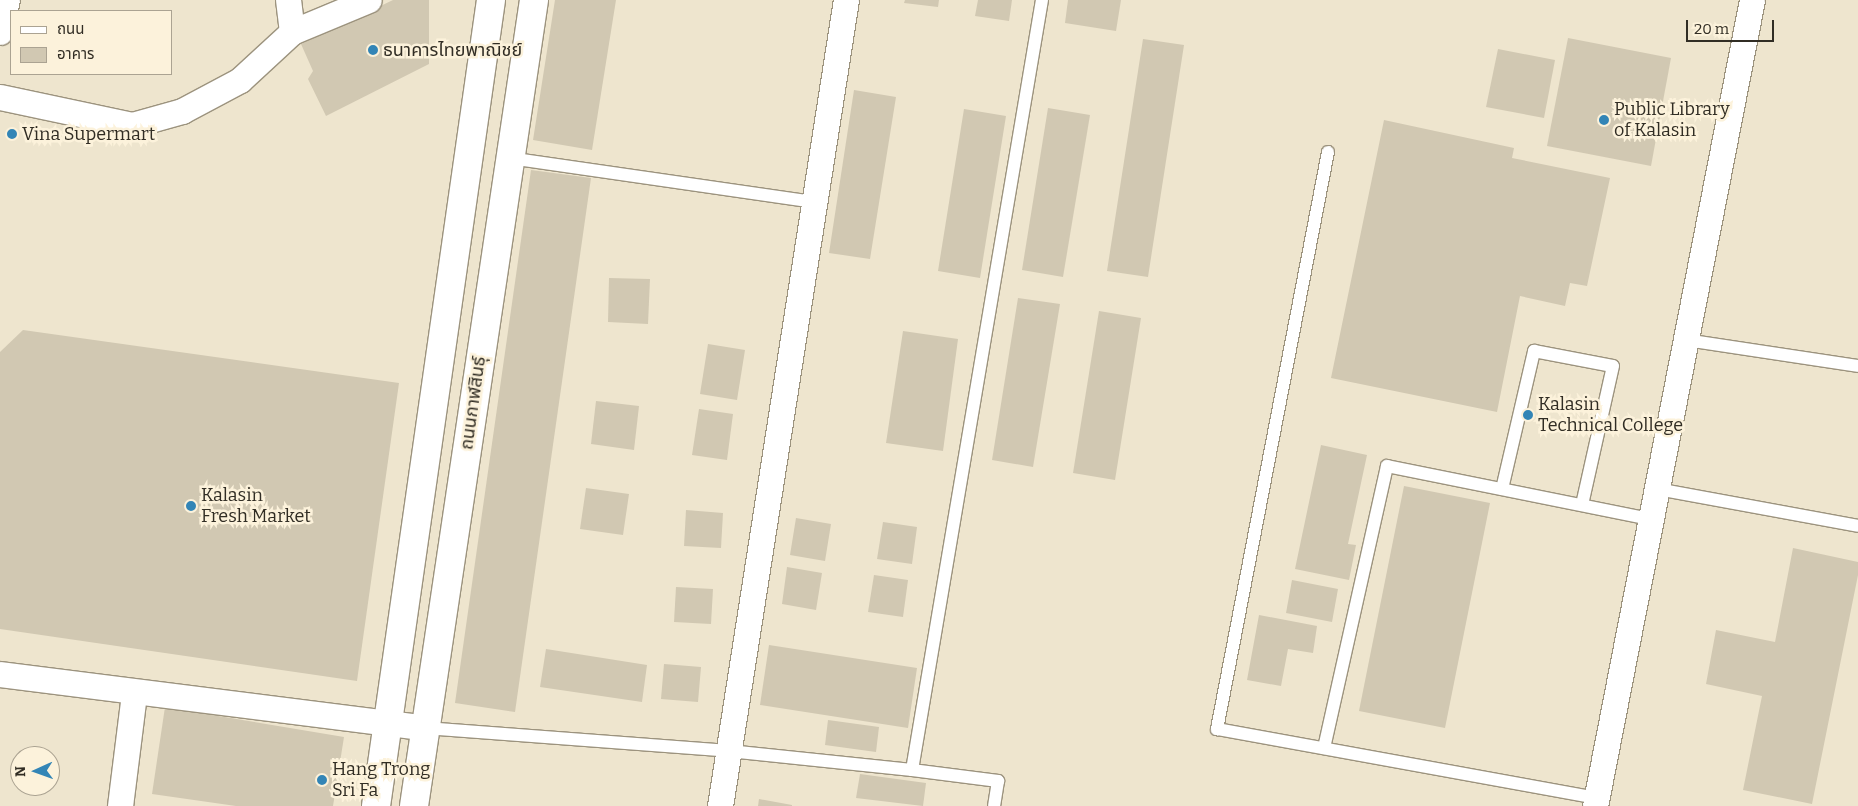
<!DOCTYPE html>
<html>
<head>
<meta charset="utf-8">
<style>
	body { margin:0 }
	#map { position:relative; width:1858px; height:806px; overflow:hidden; background:#eee5ce; font-family:Bitter,"Noto Sans Thai",serif }
	div>[style] { position:absolute }
	.building>* { inset:0; background:#d1c8b2 }
	.roads { filter:drop-shadow(1px 0 #9c937e) drop-shadow(-1px 0 #9c937e) drop-shadow(0 1px #9c937e) drop-shadow(0 -1px #9c937e) }
	.service>* { height:12px; margin:-6px; padding:0 6px; transform-origin:6px; border-radius:6px; background:#fff }
	.minor>* { height:25px; margin:-12.5px; padding:0 12.5px; transform-origin:12.5px; border-radius:12.5px; background:#fff }
	.secondary>* { height:28px; margin:-14px; padding:0 14px; transform-origin:14px; border-radius:14px; background:#fff }
	.dots>* { width:14px; height:14px; translate:-50% -50%; box-sizing:border-box; border:2px solid #fcf2db; border-radius:50% }
	span { translate:-50% -50%; white-space:nowrap; text-align:center; line-height:1.15; -webkit-text-stroke:5px #fcf2db; paint-order:stroke }
	.poi-label { font-size:18px; color:#312d24 }
	.left { translate:0 -50%; text-align:left }
	.street-label { font-size:18px; color:#312d24 }
	.legend { position:absolute; left:10px; top:10px; width:162px; height:65px; box-sizing:border-box; background:#fcf2db; border:1px solid #aba392; margin:0; padding:6px 9px; list-style:none; font-size:15px; color:#312d24 }
	.legend li { display:flex; align-items:center; gap:10px; height:25px }
	.legend b { width:25px; border:1px solid #aba392 }
	.north { position:absolute; left:10px; top:746px; width:50px; height:50px; box-sizing:border-box; background:#fcf2db; border:1px solid #aba392; border-radius:50%; rotate:268deg; font-size:14px; font-weight:700; line-height:20px; text-align:center; color:#312d24 }
	.north::after { content:''; display:block; margin:auto; width:18px; height:22px; background:#3385b6; clip-path:polygon(50% 0,100% 100%,50% 72%,0 100%) }
	.scale { position:absolute; left:1686px; top:20px; width:88px; height:22px; box-sizing:border-box; border:2px solid #312d24; border-top:0; padding-left:6px; font-size:15px; line-height:18px; white-space:nowrap; color:#312d24; -webkit-text-stroke:4px #fcf2db; paint-order:stroke }
</style>
</head>
<body>
<div id="map">
	<div class="building">
		<div style="clip-path:polygon(393px 0,429px 0,429px 64px,326px 116px,308px 79px,313px 71px,301px 44px)"></div>
		<div style="clip-path:polygon(555px 0,616px 0,592px 150px,533px 140px)"></div>
		<div style="clip-path:polygon(905px 0,939px 0,938px 7px,904px 3px)"></div>
		<div style="clip-path:polygon(978px 0,1012px 0,1009px 21px,975px 16px)"></div>
		<div style="clip-path:polygon(1068px 0,1121px 0,1116px 31px,1065px 23px)"></div>
		<div style="clip-path:polygon(1568px 38px,1671px 58px,1651px 166px,1547px 146px)"></div>
		<div style="clip-path:polygon(1143px 39px,1184px 45px,1148px 277px,1107px 271px)"></div>
		<div style="clip-path:polygon(1498px 49px,1555px 60px,1544px 118px,1486px 107px)"></div>
		<div style="clip-path:polygon(854px 90px,896px 97px,870px 259px,829px 253px)"></div>
		<div style="clip-path:polygon(1048px 108px,1090px 115px,1063px 277px,1022px 270px)"></div>
		<div style="clip-path:polygon(964px 109px,1006px 116px,980px 278px,938px 271px)"></div>
		<div style="clip-path:polygon(1384px 120px,1514px 148px,1512px 158px,1610px 178px,1587px 286px,1570px 283px,1565px 306px,1520px 296px,1497px 412px,1331px 378px)"></div>
		<div style="clip-path:polygon(531px 170px,591px 178px,515px 712px,455px 703px)"></div>
		<div style="clip-path:polygon(609px 278px,650px 279px,648px 324px,608px 322px)"></div>
		<div style="clip-path:polygon(1018px 298px,1060px 304px,1033px 467px,992px 460px)"></div>
		<div style="clip-path:polygon(1099px 311px,1141px 318px,1115px 480px,1073px 473px)"></div>
		<div style="clip-path:polygon(23px 330px,399px 383px,357px 681px,0 629px,0 352px)"></div>
		<div style="clip-path:polygon(903px 331px,958px 339px,943px 451px,886px 443px)"></div>
		<div style="clip-path:polygon(708px 344px,745px 350px,737px 400px,700px 394px)"></div>
		<div style="clip-path:polygon(596px 401px,639px 406px,634px 450px,591px 444px)"></div>
		<div style="clip-path:polygon(699px 409px,733px 414px,727px 460px,692px 455px)"></div>
		<div style="clip-path:polygon(1321px 445px,1367px 455px,1348px 544px,1356px 545px,1349px 580px,1295px 569px)"></div>
		<div style="clip-path:polygon(1404px 486px,1490px 503px,1445px 728px,1359px 711px)"></div>
		<div style="clip-path:polygon(586px 488px,629px 494px,623px 535px,580px 529px)"></div>
		<div style="clip-path:polygon(686px 510px,723px 513px,721px 548px,684px 546px)"></div>
		<div style="clip-path:polygon(796px 518px,831px 524px,825px 561px,790px 555px)"></div>
		<div style="clip-path:polygon(883px 522px,917px 527px,912px 564px,877px 559px)"></div>
		<div style="clip-path:polygon(1793px 548px,1858px 562px,1858px 575px,1812px 804px,1743px 790px,1762px 696px,1706px 684px,1716px 630px,1775px 642px)"></div>
		<div style="clip-path:polygon(787px 567px,822px 573px,816px 610px,782px 604px)"></div>
		<div style="clip-path:polygon(874px 575px,908px 580px,903px 617px,868px 612px)"></div>
		<div style="clip-path:polygon(1292px 580px,1338px 589px,1332px 622px,1286px 613px)"></div>
		<div style="clip-path:polygon(676px 587px,713px 589px,711px 624px,674px 622px)"></div>
		<div style="clip-path:polygon(1259px 615px,1317px 626px,1313px 653px,1288px 649px,1281px 686px,1247px 680px)"></div>
		<div style="clip-path:polygon(769px 645px,917px 668px,908px 728px,760px 705px)"></div>
		<div style="clip-path:polygon(546px 649px,647px 665px,642px 702px,540px 687px)"></div>
		<div style="clip-path:polygon(664px 664px,701px 667px,698px 702px,661px 699px)"></div>
		<div style="clip-path:polygon(165px 707px,344px 737px,333px 806px,236px 806px,152px 794px)"></div>
		<div style="clip-path:polygon(828px 720px,879px 727px,876px 752px,825px 745px)"></div>
		<div style="clip-path:polygon(860px 774px,926px 783px,923px 806px,856px 798px)"></div>
		<div style="clip-path:polygon(759px 799px,792px 805px,792px 806px,758px 806px)"></div>
	</div>
	<div class="roads">
		<div class="service">
			<div style="left:1328px;top:152px;width:588px;rotate:100.89deg"></div>
			<div style="left:1217px;top:729px;width:385px;rotate:10.3deg"></div>
			<div style="left:509px;top:158px;width:310px;rotate:8.2deg"></div>
			<div style="left:1686px;top:340px;width:174px;rotate:8.6deg"></div>
			<div style="left:1502px;top:489px;width:142px;rotate:-76.9deg"></div>
			<div style="left:1534px;top:351px;width:80px;rotate:10.8deg"></div>
			<div style="left:1613px;top:366px;width:142px;rotate:102.6deg"></div>
			<div style="left:1657px;top:489px;width:204px;rotate:10.4deg"></div>
			<div style="left:425px;top:728px;width:305px;rotate:4.3deg"></div>
			<div style="left:729px;top:751px;width:184px;rotate:5.9deg"></div>
			<div style="left:912px;top:770px;width:781px;rotate:-80.42deg"></div>
			<div style="left:1324px;top:748px;width:289px;rotate:-77.4deg"></div>
			<div style="left:1387px;top:466px;width:269px;rotate:11.4deg"></div>
			<div style="left:912px;top:770px;width:87px;rotate:7.3deg"></div>
			<div style="left:998px;top:781px;width:25px;rotate:99deg"></div>
		</div>
		<div class="minor">
			<div style="left:0;top:32px;width:33px;rotate:-78deg"></div>
			<div style="left:292px;top:32px;width:83px;rotate:-22.6deg"></div>
			<div style="left:0;top:97px;width:135px;rotate:12deg"></div>
			<div style="left:132px;top:125px;width:52px;rotate:-15.6deg"></div>
			<div style="left:182px;top:111px;width:66px;rotate:-28.1deg"></div>
			<div style="left:240px;top:80px;width:71px;rotate:-42.7deg"></div>
			<div style="left:292px;top:32px;width:32px;rotate:-97deg"></div>
			<div style="left:0;top:674px;width:428px;rotate:7.2deg"></div>
			<div style="left:120px;top:806px;width:114px;rotate:-82.9deg"></div>
			<div style="left:720px;top:806px;width:816px;rotate:-81.12deg"></div>
			<div style="left:1595px;top:806px;width:821px;rotate:-78.98deg"></div>
		</div>
		<div class="secondary">
			<div style="left:376px;top:806px;width:814px;rotate:-81.88deg"></div>
			<div style="left:414px;top:806px;width:815px;rotate:-81.53deg"></div>
		</div>
	</div>
	<div class="dots">
		<div style="left:373px;top:50px;background:#3385b6"></div>
		<div style="left:1604px;top:120px;background:#3385b6"></div>
		<div style="left:12px;top:134px;background:#3385b6"></div>
		<div style="left:1528px;top:415px;background:#3385b6"></div>
		<div style="left:191px;top:506px;background:#3385b6"></div>
		<div style="left:322px;top:780px;background:#3385b6"></div>
	</div>
	<div class="poi-label">
		<span class="left" style="left:383px;top:50px">ธนาคารไทยพาณิชย์</span>
		<span class="left" style="left:1614px;top:120px">Public Library<br>of Kalasin</span>
		<span class="left" style="left:22px;top:134px">Vina Supermart</span>
		<span class="left" style="left:1538px;top:415px">Kalasin<br>Technical College</span>
		<span class="left" style="left:201px;top:506px">Kalasin<br>Fresh Market</span>
		<span class="left" style="left:332px;top:780px">Hang Trong<br>Sri Fa</span>
	</div>
	<div class="street-label">
		<span style="left:473px;top:403px;rotate:-82deg">ถนนกาฬสินธุ์</span>
	</div>
	<ul class="legend">
	<li><b style="height:6px;background:#fff"></b>ถนน</li>
	<li><b style="height:14px;background:#d1c8b2"></b>อาคาร</li>
	</ul>
	<div class="north">N</div>
	<div class="scale">20 m</div>
</div>
</body>
</html>
